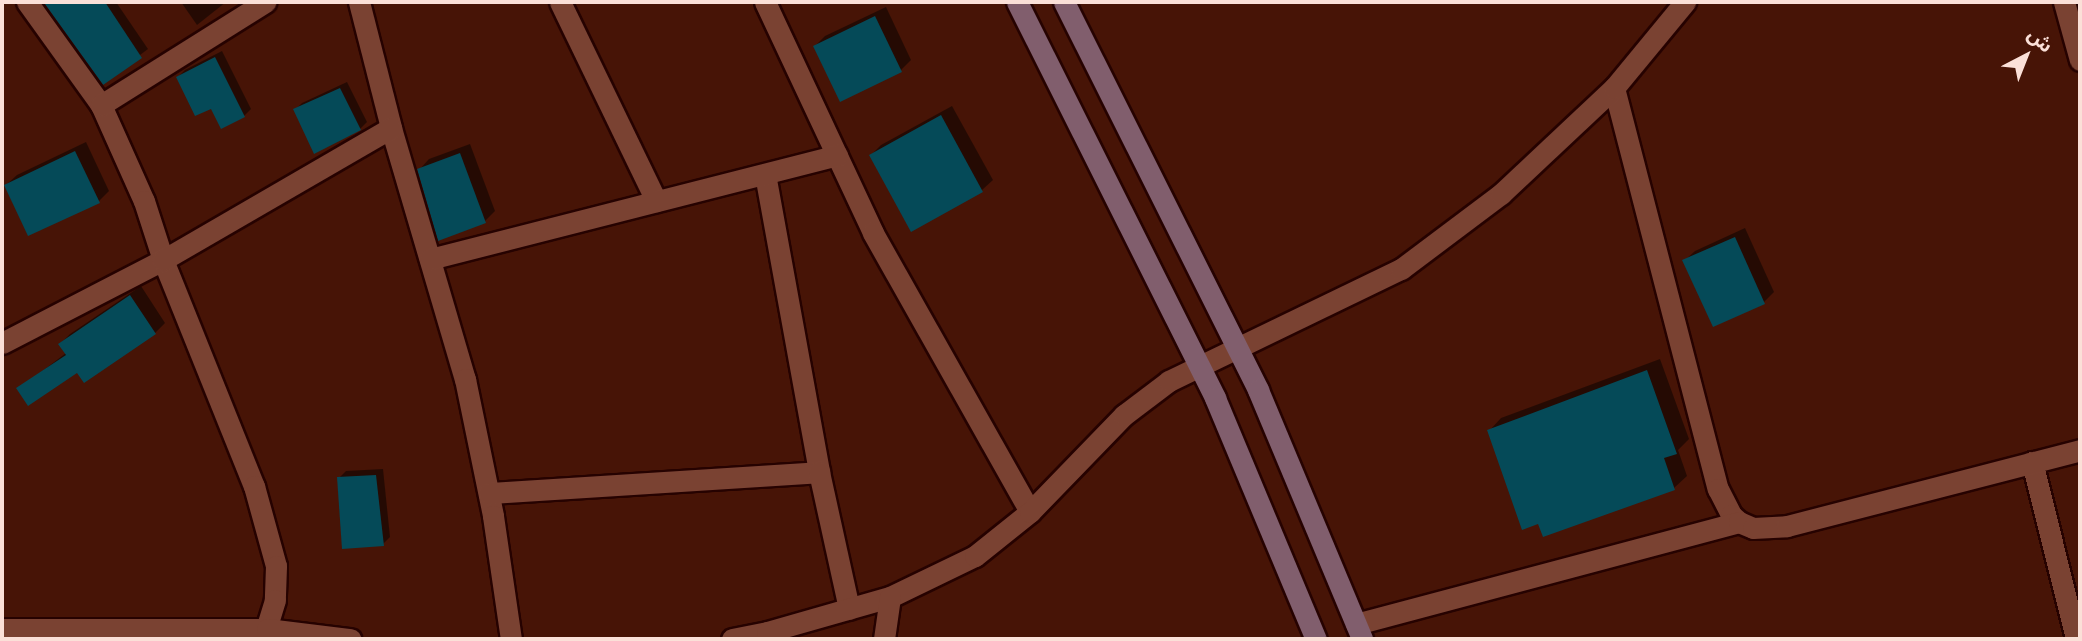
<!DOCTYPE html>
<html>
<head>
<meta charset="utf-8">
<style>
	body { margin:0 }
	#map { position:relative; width:2082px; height:641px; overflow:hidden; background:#471406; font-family:Karla,"Noto Sans Arabic",sans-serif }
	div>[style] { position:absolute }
	.shadow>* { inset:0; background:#0007 }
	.building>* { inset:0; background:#054a58 }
	.roads { filter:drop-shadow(2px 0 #260200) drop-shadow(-2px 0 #260200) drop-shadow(0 2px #260200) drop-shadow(0 -2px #260200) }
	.street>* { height:21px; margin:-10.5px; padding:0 10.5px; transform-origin:10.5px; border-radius:10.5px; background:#7a4232 }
	.secondary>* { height:21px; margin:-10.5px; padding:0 10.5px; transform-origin:10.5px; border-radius:10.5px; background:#815e6d }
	span { translate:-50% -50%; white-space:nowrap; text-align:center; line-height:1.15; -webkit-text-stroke:5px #471406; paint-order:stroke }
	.frame { position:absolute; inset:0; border:4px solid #fbe0d8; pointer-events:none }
	.north { position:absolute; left:1991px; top:21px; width:70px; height:70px; -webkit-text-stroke:5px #471406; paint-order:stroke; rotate:42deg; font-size:19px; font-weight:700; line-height:28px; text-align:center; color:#fbe0d8 }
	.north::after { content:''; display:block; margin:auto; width:24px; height:32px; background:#fbe0d8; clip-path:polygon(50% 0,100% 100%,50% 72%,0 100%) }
</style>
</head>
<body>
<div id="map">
	<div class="shadow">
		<div style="clip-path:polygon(44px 2px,116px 2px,148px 49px,103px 83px)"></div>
		<div style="clip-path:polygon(181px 2px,226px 2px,197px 25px)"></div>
		<div style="clip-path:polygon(886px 7px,911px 60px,901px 70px,815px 46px,825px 36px)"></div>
		<div style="clip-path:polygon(222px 51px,251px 109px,244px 116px,211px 106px,178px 77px,185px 70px)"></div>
		<div style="clip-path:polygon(347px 82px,367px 122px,360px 129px,295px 110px,302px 103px)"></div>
		<div style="clip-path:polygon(952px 106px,993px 180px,982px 190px,912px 229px,871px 155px,881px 145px)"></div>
		<div style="clip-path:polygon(86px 142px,109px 191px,99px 201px,6px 185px,17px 175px)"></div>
		<div style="clip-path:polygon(470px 144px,495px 211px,485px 221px,419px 170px,429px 159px)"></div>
		<div style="clip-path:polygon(1745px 228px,1774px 292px,1764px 302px,1684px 261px,1695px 251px)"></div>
		<div style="clip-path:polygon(141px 286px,165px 323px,155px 333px,78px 371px,19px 389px,66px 353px,60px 344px,70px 334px)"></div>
		<div style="clip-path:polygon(1660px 359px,1689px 439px,1678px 450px,1687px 476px,1674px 488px,1489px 431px,1501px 418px)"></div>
		<div style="clip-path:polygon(383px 469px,390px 537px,383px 544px,339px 478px,346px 471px)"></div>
	</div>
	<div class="building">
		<div style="clip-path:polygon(43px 2px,105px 2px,142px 58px,103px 85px)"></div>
		<div style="clip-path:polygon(875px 16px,902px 72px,840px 102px,813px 46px)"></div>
		<div style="clip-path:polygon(215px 57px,245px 117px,221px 129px,211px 109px,195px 116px,176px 77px)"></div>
		<div style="clip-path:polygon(340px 88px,361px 130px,314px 154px,293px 109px)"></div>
		<div style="clip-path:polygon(941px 115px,983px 192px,911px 232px,869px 155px)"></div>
		<div style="clip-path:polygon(75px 151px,100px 203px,28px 236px,4px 185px)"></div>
		<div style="clip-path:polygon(460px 153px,486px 223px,438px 241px,417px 169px)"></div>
		<div style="clip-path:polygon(1735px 237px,1765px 304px,1713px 327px,1682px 260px)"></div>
		<div style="clip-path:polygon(130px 295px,156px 334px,84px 383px,77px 373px,28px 406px,16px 388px,66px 355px,58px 344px)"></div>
		<div style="clip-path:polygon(1647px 370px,1677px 454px,1664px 458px,1675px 490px,1543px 537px,1538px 524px,1522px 530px,1487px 430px)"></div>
		<div style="clip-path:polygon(376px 475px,384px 546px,342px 549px,337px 477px)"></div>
	</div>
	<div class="roads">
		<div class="street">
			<div style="left:27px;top:2px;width:127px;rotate:54.3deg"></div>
			<div style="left:101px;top:105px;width:105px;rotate:65.9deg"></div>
			<div style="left:144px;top:201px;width:62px;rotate:72.1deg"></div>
			<div style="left:163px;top:260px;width:244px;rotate:68.1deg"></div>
			<div style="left:254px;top:486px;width:83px;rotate:74.6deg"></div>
			<div style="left:276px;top:566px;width:34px;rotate:92deg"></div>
			<div style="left:275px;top:600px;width:41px;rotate:107.1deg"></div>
			<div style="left:359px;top:2px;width:130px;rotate:75.7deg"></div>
			<div style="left:391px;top:128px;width:262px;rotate:73.6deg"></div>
			<div style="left:465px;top:379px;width:140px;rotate:78.4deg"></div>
			<div style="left:493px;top:516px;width:124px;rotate:81.7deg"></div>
			<div style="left:560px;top:2px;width:221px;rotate:64.2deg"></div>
			<div style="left:765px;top:2px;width:255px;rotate:64.9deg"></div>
			<div style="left:873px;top:233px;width:320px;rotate:60.6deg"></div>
			<div style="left:2064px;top:2px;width:60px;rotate:74.6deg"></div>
			<div style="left:1614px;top:88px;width:414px;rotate:75.5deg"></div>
			<div style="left:1718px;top:489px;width:29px;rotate:63deg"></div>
			<div style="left:1731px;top:515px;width:11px;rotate:41deg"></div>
			<div style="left:101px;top:105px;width:194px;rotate:-32.1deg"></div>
			<div style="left:765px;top:174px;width:303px;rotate:79.7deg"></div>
			<div style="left:430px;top:259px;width:420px;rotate:-14.3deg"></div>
			<div style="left:2px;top:343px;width:181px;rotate:-27.3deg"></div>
			<div style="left:163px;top:260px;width:263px;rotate:-30.1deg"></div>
			<div style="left:2032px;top:462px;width:182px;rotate:76deg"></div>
			<div style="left:489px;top:493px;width:331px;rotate:-3.6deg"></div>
			<div style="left:819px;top:472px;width:140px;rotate:77.6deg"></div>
			<div style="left:1356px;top:624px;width:396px;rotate:-14.9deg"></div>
			<div style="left:1739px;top:522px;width:15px;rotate:23deg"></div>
			<div style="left:1753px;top:528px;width:34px;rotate:-3deg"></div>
			<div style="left:1787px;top:526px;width:303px;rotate:-14.5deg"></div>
			<div style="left:2px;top:629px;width:265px"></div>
			<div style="left:267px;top:629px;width:84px;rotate:6.9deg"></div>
			<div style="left:732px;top:639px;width:36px;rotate:-11deg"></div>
			<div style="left:767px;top:632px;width:128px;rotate:-15.9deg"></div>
			<div style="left:890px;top:597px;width:94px;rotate:-25.8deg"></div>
			<div style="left:975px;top:556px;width:70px;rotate:-38.7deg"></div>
			<div style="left:1030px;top:512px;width:135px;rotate:-45.9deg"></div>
			<div style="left:1124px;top:415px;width:56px;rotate:-37.1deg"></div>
			<div style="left:1169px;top:381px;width:258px;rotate:-25.8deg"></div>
			<div style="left:1401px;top:269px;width:125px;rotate:-36.9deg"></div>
			<div style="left:1501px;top:194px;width:155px;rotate:-43.2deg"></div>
			<div style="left:1614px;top:88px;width:112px;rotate:-50.5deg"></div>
			<div style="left:884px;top:639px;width:42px;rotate:-81.9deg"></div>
		</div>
		<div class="secondary">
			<div style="left:1017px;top:2px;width:443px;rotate:63.4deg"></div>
			<div style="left:1215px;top:398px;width:261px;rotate:67.3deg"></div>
			<div style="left:1064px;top:2px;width:434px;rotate:63.4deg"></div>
			<div style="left:1258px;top:390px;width:270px;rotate:67.3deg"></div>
		</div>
	</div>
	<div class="frame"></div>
	<div class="north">ش</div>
</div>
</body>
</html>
